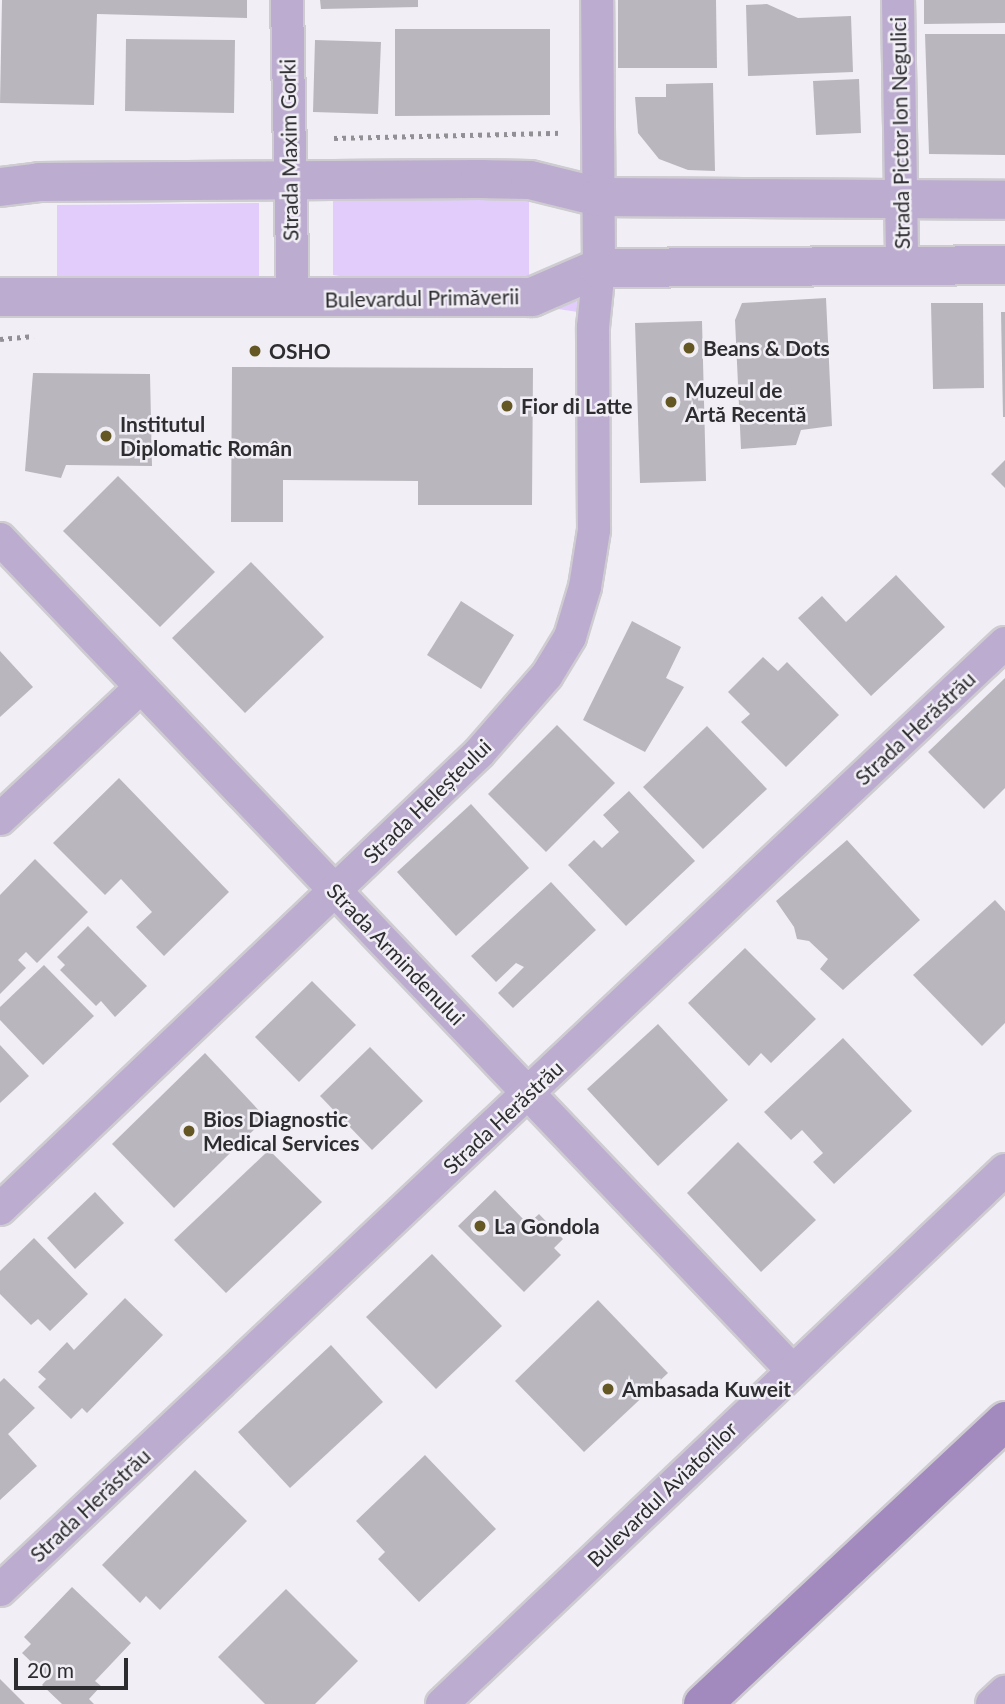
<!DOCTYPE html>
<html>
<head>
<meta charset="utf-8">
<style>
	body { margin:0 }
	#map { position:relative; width:1005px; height:1704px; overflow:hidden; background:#f1eff5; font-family:Lato,sans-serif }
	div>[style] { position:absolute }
	.green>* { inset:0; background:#e2ccfc }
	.building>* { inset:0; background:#b9b7bd }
	.path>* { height:4.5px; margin-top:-2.25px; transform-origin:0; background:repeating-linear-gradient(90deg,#929095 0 3.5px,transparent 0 8.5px) }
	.roads { filter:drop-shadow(2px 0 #ceccd1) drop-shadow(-2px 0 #ceccd1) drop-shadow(0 2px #ceccd1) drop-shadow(0 -2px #ceccd1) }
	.minor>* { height:32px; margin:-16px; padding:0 16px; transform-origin:16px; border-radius:16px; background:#bcacd0 }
	.tertiary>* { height:38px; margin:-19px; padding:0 19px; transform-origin:19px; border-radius:19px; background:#bcacd0 }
	.secondary>* { height:38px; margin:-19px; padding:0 19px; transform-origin:19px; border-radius:19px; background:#a28abe }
	.dots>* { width:19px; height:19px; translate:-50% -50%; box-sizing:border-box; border:4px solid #f1eff5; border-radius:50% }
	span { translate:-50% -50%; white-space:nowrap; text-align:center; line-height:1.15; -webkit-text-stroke:5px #f1eff5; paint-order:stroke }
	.street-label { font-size:21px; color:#2d2c2f }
	.poi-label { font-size:21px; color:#2d2c2f; font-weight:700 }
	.left { translate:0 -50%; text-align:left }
	.scale { position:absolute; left:14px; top:1658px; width:114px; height:32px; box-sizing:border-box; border:4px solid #2d2c2f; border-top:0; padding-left:9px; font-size:21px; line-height:24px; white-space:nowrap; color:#2d2c2f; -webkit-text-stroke:5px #f1eff5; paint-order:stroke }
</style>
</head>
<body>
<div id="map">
	<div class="green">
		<div style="clip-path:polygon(333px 192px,529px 194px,529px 280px,611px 317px,333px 275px)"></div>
		<div style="clip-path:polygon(259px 203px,259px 278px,57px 279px,57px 205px)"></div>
	</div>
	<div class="building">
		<div style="clip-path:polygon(2px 0,247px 0,247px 18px,97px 14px,94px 105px,0 103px)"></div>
		<div style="clip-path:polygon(320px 0,418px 0,418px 7px,321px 9px)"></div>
		<div style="clip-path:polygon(618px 0,716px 0,717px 68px,618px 68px)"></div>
		<div style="clip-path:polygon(924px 0,1005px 0,1005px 23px,924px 24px)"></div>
		<div style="clip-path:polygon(767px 4px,798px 18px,851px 16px,853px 72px,748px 76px,746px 5px)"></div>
		<div style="clip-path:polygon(395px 29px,550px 29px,550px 115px,395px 116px)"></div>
		<div style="clip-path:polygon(925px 34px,1005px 34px,1005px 155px,929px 154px)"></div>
		<div style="clip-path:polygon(126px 39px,235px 40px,234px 113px,125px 111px)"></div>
		<div style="clip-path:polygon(315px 40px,381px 42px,378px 114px,313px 112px)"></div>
		<div style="clip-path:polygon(859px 79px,861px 133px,816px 135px,813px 81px)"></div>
		<div style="clip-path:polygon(713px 83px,715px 171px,688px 170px,659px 159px,638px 133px,635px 97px,666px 97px,666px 84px)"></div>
		<div style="clip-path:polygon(826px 298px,832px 426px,801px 430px,796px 445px,741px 449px,735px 320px,742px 303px)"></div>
		<div style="clip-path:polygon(931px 303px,983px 303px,984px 388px,933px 389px)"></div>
		<div style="clip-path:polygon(1001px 312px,1005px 312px,1005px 417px,1003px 417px)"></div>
		<div style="clip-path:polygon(702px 321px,706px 481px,640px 483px,635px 323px)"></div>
		<div style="clip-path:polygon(232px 367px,533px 368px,532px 505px,418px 505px,418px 481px,283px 480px,283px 522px,231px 522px)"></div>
		<div style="clip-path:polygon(33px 373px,150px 374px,152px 466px,66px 465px,61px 478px,25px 471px)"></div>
		<div style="clip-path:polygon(1005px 460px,1005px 488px,991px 474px)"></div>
		<div style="clip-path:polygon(118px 476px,215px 572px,160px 627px,63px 531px)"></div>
		<div style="clip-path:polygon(251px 562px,324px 637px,245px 713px,172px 638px)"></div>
		<div style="clip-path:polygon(896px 575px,945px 627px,871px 696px,798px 618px,822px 596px,846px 622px)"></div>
		<div style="clip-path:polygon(461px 601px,514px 635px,481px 689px,427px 655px)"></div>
		<div style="clip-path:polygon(632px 621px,681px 647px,666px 678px,684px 687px,645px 752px,583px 720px)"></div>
		<div style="clip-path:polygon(0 651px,33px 687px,0 717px)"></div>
		<div style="clip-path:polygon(763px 657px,778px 671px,787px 662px,839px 715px,786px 767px,741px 722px,750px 714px,728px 692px)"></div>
		<div style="clip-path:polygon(1005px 678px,1005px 788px,984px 809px,928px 752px)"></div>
		<div style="clip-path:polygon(557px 725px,615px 783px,546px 852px,488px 794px)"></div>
		<div style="clip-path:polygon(707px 726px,767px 789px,703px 849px,643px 787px)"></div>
		<div style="clip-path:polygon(119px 778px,229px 892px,164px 956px,136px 927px,152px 912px,121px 879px,105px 895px,53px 843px)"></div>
		<div style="clip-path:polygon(629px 791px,695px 861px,626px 926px,568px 865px,594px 840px,602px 848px,619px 832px,603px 815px)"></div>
		<div style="clip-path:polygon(471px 804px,529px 868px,456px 936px,397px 872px)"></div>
		<div style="clip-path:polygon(847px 840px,920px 920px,843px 990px,820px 969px,828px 959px,809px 941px,797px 939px,794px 927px,776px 901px)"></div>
		<div style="clip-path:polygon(35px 859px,88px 912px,37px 963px,26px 952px,18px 960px,26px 968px,0 994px,0 895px)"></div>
		<div style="clip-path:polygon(551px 882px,596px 930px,513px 1008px,498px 993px,524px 967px,516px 963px,496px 982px,471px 956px)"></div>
		<div style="clip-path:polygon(995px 900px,1005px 911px,1005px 1023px,982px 1046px,913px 975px)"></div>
		<div style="clip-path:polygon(88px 926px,147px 986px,115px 1017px,101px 1001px,96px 1006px,60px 970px,65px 965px,57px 957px)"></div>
		<div style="clip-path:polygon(745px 948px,816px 1019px,771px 1063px,761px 1053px,749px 1066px,688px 1003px)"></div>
		<div style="clip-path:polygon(44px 965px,94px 1016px,43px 1065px,0 1020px,0 1007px)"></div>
		<div style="clip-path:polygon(312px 981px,356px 1025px,299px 1082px,255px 1037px)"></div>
		<div style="clip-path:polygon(658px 1024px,728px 1100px,658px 1166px,587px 1089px)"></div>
		<div style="clip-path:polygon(843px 1038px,912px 1111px,834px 1184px,813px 1162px,823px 1153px,802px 1130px,791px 1140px,764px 1112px)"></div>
		<div style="clip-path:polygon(0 1045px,29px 1076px,0 1103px)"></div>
		<div style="clip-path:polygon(370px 1047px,423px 1101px,372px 1150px,320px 1096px)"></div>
		<div style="clip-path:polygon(205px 1053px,266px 1118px,174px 1208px,112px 1144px)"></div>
		<div style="clip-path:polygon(738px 1142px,816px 1220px,761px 1272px,687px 1193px)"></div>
		<div style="clip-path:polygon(269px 1150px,322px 1202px,226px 1293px,174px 1240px)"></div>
		<div style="clip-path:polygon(495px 1190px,528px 1224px,539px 1214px,563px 1239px,554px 1248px,561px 1255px,524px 1292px,458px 1226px)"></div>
		<div style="clip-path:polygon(95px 1192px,124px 1223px,75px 1269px,47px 1238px)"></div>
		<div style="clip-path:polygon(34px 1238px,88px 1294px,50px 1331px,38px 1319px,31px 1325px,0 1294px,0 1271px)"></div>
		<div style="clip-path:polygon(432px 1254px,502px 1326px,436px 1389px,366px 1317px)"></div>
		<div style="clip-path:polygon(125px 1298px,163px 1335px,87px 1413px,82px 1408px,71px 1419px,38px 1387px,46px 1379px,38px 1372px,67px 1342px,74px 1350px)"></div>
		<div style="clip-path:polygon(598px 1300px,668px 1373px,584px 1452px,515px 1381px)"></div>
		<div style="clip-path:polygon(331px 1345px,383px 1402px,290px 1488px,238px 1432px)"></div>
		<div style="clip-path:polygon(4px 1378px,35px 1408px,8px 1434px,37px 1466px,0 1500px,0 1382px)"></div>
		<div style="clip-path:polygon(425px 1455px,496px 1529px,419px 1602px,378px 1559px,385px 1552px,356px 1521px)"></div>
		<div style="clip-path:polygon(195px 1470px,247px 1521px,160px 1610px,146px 1596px,140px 1603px,102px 1565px)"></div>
		<div style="clip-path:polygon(72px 1587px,131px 1643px,95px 1681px,101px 1686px,89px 1699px,94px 1704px,62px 1704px,42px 1685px,48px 1678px,22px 1653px,31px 1644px,24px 1637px)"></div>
		<div style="clip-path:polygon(286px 1589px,358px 1661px,315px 1704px,265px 1704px,218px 1657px)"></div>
		<div style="clip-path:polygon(0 1679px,25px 1704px,0 1704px)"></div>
	</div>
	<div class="path">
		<div style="left:334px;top:138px;width:229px;rotate:-1.3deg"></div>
		<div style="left:0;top:339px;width:34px;rotate:-5deg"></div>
	</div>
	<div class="roads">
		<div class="minor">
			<div style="left:287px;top:0;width:300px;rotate:88.9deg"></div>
			<div style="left:898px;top:0;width:265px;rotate:89.1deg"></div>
			<div style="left:0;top:539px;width:1148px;rotate:46.38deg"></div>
			<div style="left:0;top:819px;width:193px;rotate:-43.1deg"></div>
			<div style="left:0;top:1209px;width:661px;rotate:-43.59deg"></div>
			<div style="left:479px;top:753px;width:103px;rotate:-48.9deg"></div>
			<div style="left:547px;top:675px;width:44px;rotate:-58.8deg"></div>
			<div style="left:570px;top:637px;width:52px;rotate:-73.3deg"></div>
			<div style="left:585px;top:587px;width:58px;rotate:-81deg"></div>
			<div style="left:594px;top:530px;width:203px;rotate:-90.3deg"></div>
			<div style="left:593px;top:327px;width:59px;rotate:-84.2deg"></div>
			<div style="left:599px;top:268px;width:268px;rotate:-90.4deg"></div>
			<div style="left:0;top:1590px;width:1381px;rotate:-43.3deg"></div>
			<div style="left:442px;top:1704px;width:776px;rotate:-43.49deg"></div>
			<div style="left:992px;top:1704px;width:18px;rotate:-43deg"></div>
		</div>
		<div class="tertiary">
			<div style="left:0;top:187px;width:39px;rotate:-7deg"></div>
			<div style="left:39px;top:182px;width:441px;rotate:-0.4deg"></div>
			<div style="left:480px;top:179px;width:50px;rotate:1.1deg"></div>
			<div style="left:530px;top:180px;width:71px;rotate:13.8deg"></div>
			<div style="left:599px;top:197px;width:406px;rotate:0.4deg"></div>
			<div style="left:0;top:297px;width:532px"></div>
			<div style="left:532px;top:297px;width:73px;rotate:-23.4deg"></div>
			<div style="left:599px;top:268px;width:406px;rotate:-0.4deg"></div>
		</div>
		<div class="secondary">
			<div style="left:703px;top:1704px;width:414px;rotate:-43.1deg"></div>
		</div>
	</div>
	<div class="dots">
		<div style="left:689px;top:348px;background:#645724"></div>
		<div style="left:255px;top:351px;background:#645724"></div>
		<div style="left:671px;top:402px;background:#645724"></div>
		<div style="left:507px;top:406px;background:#645724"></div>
		<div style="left:106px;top:436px;background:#645724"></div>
		<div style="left:189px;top:1131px;background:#645724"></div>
		<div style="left:480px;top:1226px;background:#645724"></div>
		<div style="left:608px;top:1389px;background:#645724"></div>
	</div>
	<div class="street-label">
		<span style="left:900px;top:133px;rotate:-91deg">Strada Pictor Ion Negulici</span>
		<span style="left:289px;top:150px;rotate:-91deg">Strada Maxim Gorki</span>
		<span style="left:422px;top:298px;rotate:-1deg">Bulevardul Primăverii</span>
		<span style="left:915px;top:728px;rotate:-43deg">Strada Herăstrău</span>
		<span style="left:427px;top:801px;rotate:-44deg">Strada Heleșteului</span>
		<span style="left:396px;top:954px;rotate:46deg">Strada Armindenului</span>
		<span style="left:503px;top:1117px;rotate:-43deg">Strada Herăstrău</span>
		<span style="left:662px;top:1494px;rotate:-44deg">Bulevardul Aviatorilor</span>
		<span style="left:90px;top:1505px;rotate:-43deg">Strada Herăstrău</span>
	</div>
	<div class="poi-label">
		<span class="left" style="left:703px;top:348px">Beans &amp; Dots</span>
		<span class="left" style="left:269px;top:351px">OSHO</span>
		<span class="left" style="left:685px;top:402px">Muzeul de<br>Artă Recentă</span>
		<span class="left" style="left:521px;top:406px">Fior di Latte</span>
		<span class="left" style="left:120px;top:436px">Institutul<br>Diplomatic Român</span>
		<span class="left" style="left:203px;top:1131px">Bios Diagnostic<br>Medical Services</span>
		<span class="left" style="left:494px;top:1226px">La Gondola</span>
		<span class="left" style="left:622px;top:1389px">Ambasada Kuweit</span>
	</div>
	<div class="scale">20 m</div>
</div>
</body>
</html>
